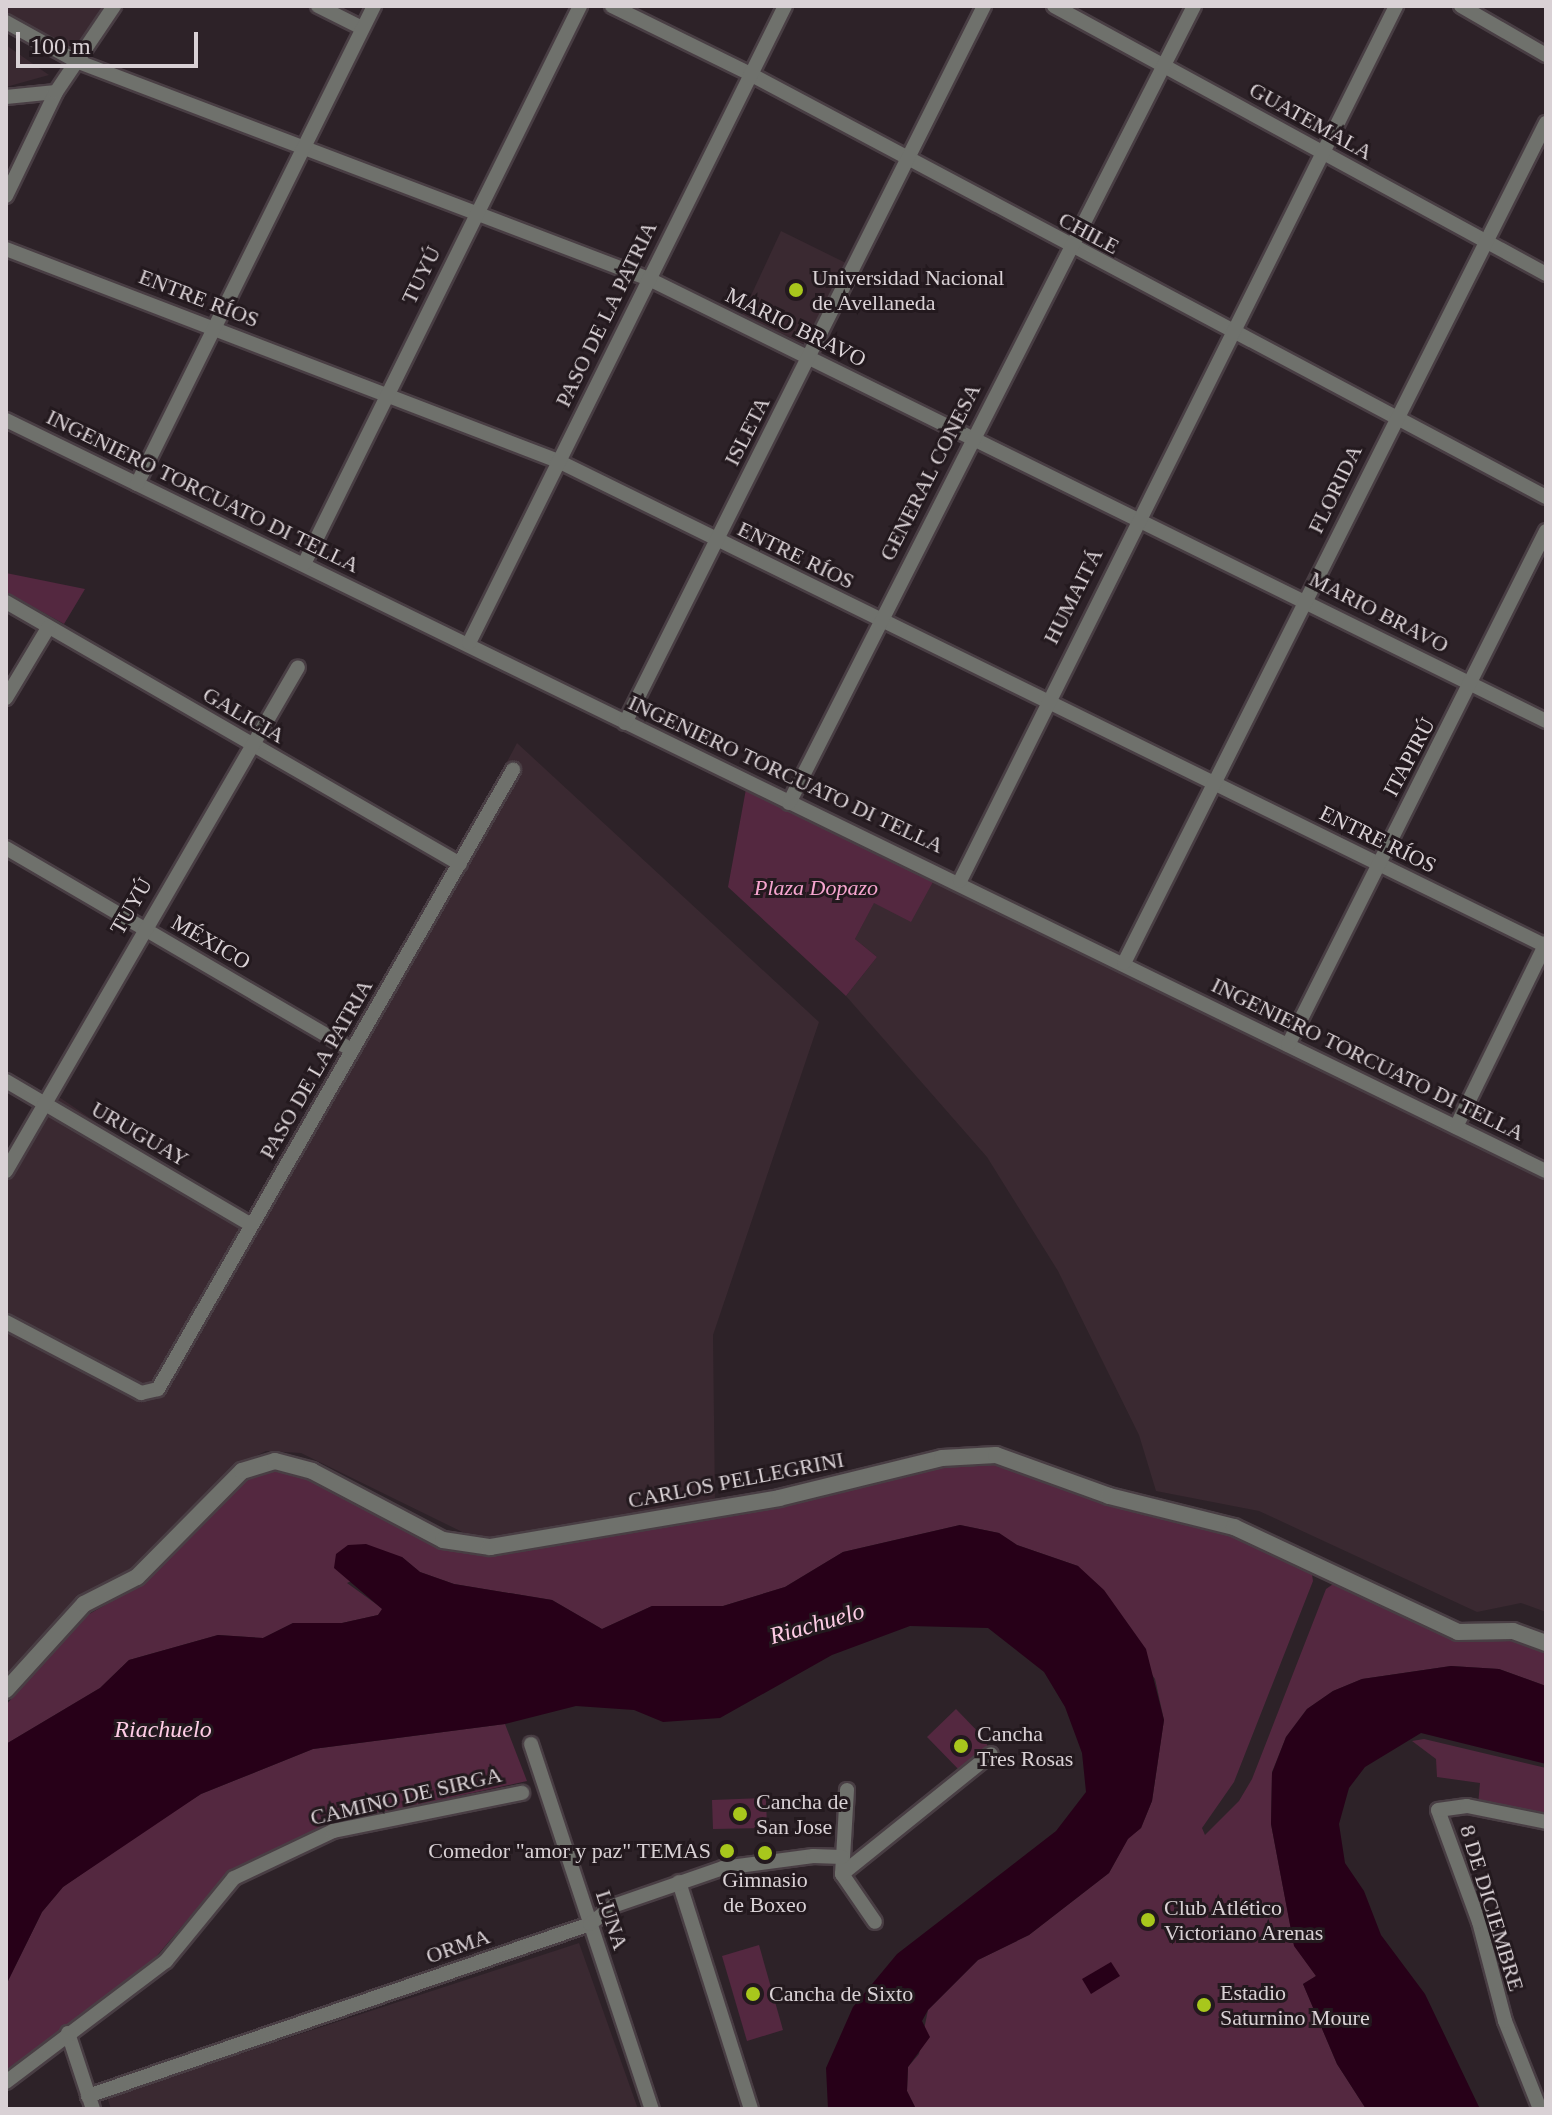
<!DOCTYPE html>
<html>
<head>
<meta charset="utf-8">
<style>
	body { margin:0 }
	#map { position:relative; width:1552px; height:2115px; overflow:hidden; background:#2d2228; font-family:Georgia,serif }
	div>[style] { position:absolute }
	.built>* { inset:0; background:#3a2931 }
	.green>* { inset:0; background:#542840 }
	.water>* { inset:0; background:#270018 }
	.roads { filter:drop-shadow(2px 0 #493e44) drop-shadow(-2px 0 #493e44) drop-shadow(0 2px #493e44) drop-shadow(0 -2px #493e44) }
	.minor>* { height:14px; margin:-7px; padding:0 7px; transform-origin:7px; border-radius:7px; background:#6f716c }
	.tertiary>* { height:16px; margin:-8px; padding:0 8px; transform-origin:8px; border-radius:8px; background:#6f716c }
	.dots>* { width:22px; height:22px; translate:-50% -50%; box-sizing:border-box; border:4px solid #23191e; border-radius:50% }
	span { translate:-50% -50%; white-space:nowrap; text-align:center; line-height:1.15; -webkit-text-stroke:6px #23191e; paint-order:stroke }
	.street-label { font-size:22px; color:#d9d1d5 }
	.poi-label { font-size:22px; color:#d9d1d5 }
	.left { translate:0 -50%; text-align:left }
	.right { translate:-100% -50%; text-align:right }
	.park-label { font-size:22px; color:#f6a5cf; font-style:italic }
	.water-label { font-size:24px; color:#fecce5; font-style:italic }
	.frame { position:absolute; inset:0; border:8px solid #d9d1d5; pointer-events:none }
	.scale { position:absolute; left:16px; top:32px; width:182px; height:36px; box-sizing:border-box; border:4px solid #d9d1d5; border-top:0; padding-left:10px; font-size:24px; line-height:28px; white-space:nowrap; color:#d9d1d5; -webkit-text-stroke:6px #23191e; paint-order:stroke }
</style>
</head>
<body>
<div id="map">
	<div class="built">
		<div style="clip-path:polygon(6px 6px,102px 6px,72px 57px,6px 17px)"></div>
		<div style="clip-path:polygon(6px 45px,49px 75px,6px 87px)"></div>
		<div style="clip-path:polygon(781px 231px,850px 265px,810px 347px,742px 315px)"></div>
		<div style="clip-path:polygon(517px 743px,819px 1022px,713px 1335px,715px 1502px,497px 1549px,301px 1453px,266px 1451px,230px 1469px,6px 1693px,6px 1181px,59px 1097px,257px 1232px)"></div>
		<div style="clip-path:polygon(938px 871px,1546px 1179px,1546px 1612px,1521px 1603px,1477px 1612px,1259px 1511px,1156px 1491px,1139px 1435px,1058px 1271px,987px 1157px,846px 996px,877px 957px,855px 939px,874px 902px)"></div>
		<div style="clip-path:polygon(579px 1943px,638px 2109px,111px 2109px,107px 2097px)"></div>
	</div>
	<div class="green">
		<div style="clip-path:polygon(6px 573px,85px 589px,64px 624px,6px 592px)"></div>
		<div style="clip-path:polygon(746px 789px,934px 880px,911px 922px,874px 903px,855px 939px,877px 957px,846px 996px,728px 887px)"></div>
		<div style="clip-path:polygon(996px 1462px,1078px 1495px,1236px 1534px,1311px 1568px,1313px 1581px,1234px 1782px,1202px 1828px,1205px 1835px,1239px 1801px,1252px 1779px,1326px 1589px,1339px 1580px,1443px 1630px,1513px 1636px,1546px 1648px,1546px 1686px,1499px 1669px,1451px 1666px,1362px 1679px,1333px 1691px,1307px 1709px,1286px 1737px,1272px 1772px,1271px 1824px,1294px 1945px,1316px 1976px,1303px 1984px,1337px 2064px,1366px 2109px,916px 2109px,907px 2091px,908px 2067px,919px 2054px,928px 2010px,978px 1960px,1029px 1935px,1109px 1873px,1128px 1838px,1141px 1828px,1152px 1801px,1164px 1720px,1155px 1679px,1078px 1566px,1017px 1545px,999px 1533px,960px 1525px,843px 1552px,785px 1587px,723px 1606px,652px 1606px,602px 1629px,552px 1600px,454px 1584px,420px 1572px,402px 1557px,347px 1583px,383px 1609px,378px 1615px,342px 1623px,293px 1623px,263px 1638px,218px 1635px,129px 1660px,100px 1688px,6px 1744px,6px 1705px,84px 1617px,135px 1588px,237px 1485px,256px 1473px,288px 1470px,306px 1476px,440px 1545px,474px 1555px,509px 1554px,816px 1498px,954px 1463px)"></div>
		<div style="clip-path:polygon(956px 1709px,984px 1738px,991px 1754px,964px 1775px,927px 1737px)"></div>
		<div style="clip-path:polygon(505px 1724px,527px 1781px,327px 1825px,222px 1879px,144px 1971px,6px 2072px,6px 1985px,42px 1912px,63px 1887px,157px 1821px,201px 1794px,313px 1749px)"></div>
		<div style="clip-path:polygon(1424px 1739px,1546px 1768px,1546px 1816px,1478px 1805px,1480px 1783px,1437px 1777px,1436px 1759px,1412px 1741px)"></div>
		<div style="clip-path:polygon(766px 1798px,767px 1828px,713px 1829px,712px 1800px)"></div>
		<div style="clip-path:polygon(759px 1945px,783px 2030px,747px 2041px,722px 1956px)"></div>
	</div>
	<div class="water">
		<div style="clip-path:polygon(960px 1525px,999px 1533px,1017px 1545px,1078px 1566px,1104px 1590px,1146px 1649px,1164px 1720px,1152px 1801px,1141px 1828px,1128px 1839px,1109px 1873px,1029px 1935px,978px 1960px,928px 2010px,922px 2021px,930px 2037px,908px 2067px,907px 2091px,916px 2109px,828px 2109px,826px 2068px,853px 2007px,897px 1954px,1056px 1831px,1086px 1792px,1082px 1753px,1065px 1707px,1044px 1672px,988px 1628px,910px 1626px,832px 1655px,720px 1718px,663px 1722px,634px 1710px,576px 1706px,505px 1724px,313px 1749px,201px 1794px,63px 1887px,42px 1912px,6px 1985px,6px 1744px,100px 1688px,129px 1660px,218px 1635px,263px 1638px,293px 1623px,342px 1623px,378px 1615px,382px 1609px,334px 1568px,336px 1554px,348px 1545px,366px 1544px,402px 1557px,420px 1572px,454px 1584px,552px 1600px,602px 1629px,652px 1606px,723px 1606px,785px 1587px,843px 1552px)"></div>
		<div style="clip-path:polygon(1451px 1666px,1499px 1669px,1546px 1686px,1546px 1764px,1421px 1733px,1365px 1767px,1349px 1788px,1339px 1824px,1345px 1863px,1364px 1891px,1381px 1935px,1425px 1994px,1480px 2109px,1366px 2109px,1337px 2064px,1303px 1984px,1316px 1976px,1294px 1946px,1271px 1824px,1272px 1773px,1286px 1737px,1307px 1709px,1333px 1691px,1362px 1679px)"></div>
		<div style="clip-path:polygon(1111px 1962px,1120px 1976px,1091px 1994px,1082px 1979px)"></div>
	</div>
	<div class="roads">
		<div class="minor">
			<div style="left:318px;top:6px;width:49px;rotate:26.6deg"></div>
			<div style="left:612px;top:6px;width:154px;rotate:26.2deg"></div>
			<div style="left:750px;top:74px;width:901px;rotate:27.99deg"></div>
			<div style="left:1054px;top:6px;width:560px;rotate:28.58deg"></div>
			<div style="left:1461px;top:6px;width:98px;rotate:30deg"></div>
			<div style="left:6px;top:22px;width:80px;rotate:29.1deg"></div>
			<div style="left:76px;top:61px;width:613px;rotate:20.83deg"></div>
			<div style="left:649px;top:279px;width:1000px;rotate:26.23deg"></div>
			<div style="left:6px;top:97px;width:50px;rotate:-5.7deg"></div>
			<div style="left:6px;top:196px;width:115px;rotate:-64.3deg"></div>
			<div style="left:56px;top:92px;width:104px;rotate:-56deg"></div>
			<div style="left:6px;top:249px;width:591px;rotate:21.01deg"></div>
			<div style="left:558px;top:461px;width:1101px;rotate:26.15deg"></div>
			<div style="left:6px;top:420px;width:1713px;rotate:26deg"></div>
			<div style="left:137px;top:484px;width:534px;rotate:-63.63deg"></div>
			<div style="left:304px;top:564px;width:623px;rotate:-63.68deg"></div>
			<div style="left:6px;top:602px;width:524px;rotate:29.99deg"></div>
			<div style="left:469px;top:643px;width:711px;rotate:-63.62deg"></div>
			<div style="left:6px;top:698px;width:82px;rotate:-59deg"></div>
			<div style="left:625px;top:723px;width:802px;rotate:-63.4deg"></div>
			<div style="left:789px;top:803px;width:894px;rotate:-63.06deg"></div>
			<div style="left:6px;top:848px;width:401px;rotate:30.3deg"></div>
			<div style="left:960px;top:881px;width:978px;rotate:-63.51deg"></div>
			<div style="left:1124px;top:963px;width:940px;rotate:-63.33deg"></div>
			<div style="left:1288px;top:1045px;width:575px;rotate:-63.35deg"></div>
			<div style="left:6px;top:1081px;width:284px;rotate:30.4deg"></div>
			<div style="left:1456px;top:1127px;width:205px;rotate:-63.9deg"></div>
			<div style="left:6px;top:1171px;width:582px;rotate:-59.91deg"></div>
			<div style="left:6px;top:1322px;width:153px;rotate:27.7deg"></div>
			<div style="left:141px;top:1393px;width:17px;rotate:-13deg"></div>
			<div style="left:158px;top:1389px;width:714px;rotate:-60.17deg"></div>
			<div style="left:531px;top:1744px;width:385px;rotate:71.7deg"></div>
			<div style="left:847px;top:1790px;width:84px;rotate:93.4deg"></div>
			<div style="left:842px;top:1874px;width:58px;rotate:55.5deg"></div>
			<div style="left:842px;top:1874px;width:191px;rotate:-38.8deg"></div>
			<div style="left:679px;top:1882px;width:238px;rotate:72.4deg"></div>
			<div style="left:68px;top:2033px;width:80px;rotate:71.8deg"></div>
			<div style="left:6px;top:2082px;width:201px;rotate:-37.1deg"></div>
			<div style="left:166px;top:1961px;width:107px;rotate:-50.7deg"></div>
			<div style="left:234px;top:1878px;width:110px;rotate:-25.4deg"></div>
			<div style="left:333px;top:1831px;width:193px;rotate:-11.4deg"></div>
			<div style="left:88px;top:2096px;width:531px;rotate:-18.91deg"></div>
			<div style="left:590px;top:1924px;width:29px;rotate:-38deg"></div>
			<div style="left:613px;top:1906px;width:116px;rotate:-19.1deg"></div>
			<div style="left:723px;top:1868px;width:91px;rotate:-7.6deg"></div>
			<div style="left:813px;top:1856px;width:29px;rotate:2deg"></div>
			<div style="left:1540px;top:2109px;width:95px;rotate:-111.7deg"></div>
			<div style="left:1505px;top:2021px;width:102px;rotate:-104.7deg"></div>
			<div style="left:1479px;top:1922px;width:119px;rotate:-110.1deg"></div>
			<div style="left:1438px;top:1810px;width:29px;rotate:-8deg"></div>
			<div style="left:1467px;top:1806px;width:81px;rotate:11.4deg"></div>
		</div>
		<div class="tertiary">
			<div style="left:6px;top:1690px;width:116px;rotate:-47.8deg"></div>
			<div style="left:84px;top:1604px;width:59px;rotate:-27deg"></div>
			<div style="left:137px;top:1577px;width:149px;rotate:-45.3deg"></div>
			<div style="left:242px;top:1471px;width:34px;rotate:-17deg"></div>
			<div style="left:275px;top:1461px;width:38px;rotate:15deg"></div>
			<div style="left:312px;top:1471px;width:148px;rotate:27.8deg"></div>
			<div style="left:443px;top:1540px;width:48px;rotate:8.5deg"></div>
			<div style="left:490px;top:1547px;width:293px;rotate:-9.6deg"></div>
			<div style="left:779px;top:1498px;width:168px;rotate:-13.8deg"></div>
			<div style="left:942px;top:1458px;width:54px;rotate:-3.2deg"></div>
			<div style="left:996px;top:1455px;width:120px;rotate:19.9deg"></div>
			<div style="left:1109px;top:1496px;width:129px;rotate:13.9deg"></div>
			<div style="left:1234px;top:1527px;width:247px;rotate:25.1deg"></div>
			<div style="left:1458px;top:1632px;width:55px;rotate:-1deg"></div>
			<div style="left:1513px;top:1631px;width:35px;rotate:20deg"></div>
		</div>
	</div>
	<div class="dots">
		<div style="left:796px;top:290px;background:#a8c71c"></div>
		<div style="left:961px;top:1746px;background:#a8c71c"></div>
		<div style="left:740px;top:1814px;background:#a8c71c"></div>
		<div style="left:727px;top:1851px;background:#a8c71c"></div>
		<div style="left:765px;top:1853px;background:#a8c71c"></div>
		<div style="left:1148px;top:1920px;background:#a8c71c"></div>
		<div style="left:753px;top:1994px;background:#a8c71c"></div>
		<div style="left:1204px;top:2005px;background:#a8c71c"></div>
	</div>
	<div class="street-label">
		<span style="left:1311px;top:121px;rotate:29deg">GUATEMALA</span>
		<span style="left:1089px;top:233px;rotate:28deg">CHILE</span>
		<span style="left:421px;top:275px;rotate:-64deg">TUYÚ</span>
		<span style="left:199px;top:298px;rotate:21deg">ENTRE RÍOS</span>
		<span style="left:606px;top:314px;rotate:-64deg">PASO DE LA PATRIA</span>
		<span style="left:796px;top:327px;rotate:26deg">MARIO BRAVO</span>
		<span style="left:747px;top:431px;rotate:-63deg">ISLETA</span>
		<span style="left:930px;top:472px;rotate:-63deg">GENERAL CONESA</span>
		<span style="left:1335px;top:489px;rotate:-64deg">FLORIDA</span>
		<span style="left:203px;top:491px;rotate:26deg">INGENIERO TORCUATO DI TELLA</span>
		<span style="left:796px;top:555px;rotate:26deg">ENTRE RÍOS</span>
		<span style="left:1073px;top:596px;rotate:-63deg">HUMAITÁ</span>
		<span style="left:1379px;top:612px;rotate:27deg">MARIO BRAVO</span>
		<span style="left:244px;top:715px;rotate:30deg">GALICIA</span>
		<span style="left:1409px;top:757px;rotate:-62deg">ITAPIRÚ</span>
		<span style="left:786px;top:774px;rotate:25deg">INGENIERO TORCUATO DI TELLA</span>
		<span style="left:1378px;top:839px;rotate:26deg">ENTRE RÍOS</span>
		<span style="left:131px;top:906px;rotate:-60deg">TUYÚ</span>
		<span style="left:211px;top:942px;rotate:30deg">MÉXICO</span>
		<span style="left:1368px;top:1059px;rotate:26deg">INGENIERO TORCUATO DI TELLA</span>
		<span style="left:316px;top:1069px;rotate:-60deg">PASO DE LA PATRIA</span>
		<span style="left:140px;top:1134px;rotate:30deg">URUGUAY</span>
		<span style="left:736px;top:1480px;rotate:-11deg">CARLOS PELLEGRINI</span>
		<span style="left:406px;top:1796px;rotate:-13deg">CAMINO DE SIRGA</span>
		<span style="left:1492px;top:1908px;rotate:73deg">8 DE DICIEMBRE</span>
		<span style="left:612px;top:1920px;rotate:72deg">LUNA</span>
		<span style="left:458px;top:1946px;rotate:-19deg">ORMA</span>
	</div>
	<div class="poi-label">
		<span class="left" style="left:812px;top:290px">Universidad Nacional<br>de Avellaneda</span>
		<span class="left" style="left:977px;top:1746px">Cancha<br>Tres Rosas</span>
		<span class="left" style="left:756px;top:1814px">Cancha de<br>San Jose</span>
		<span class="right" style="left:711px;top:1851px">Comedor "amor y paz" TEMAS</span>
		<span style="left:765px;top:1892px">Gimnasio<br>de Boxeo</span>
		<span class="left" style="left:1164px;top:1920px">Club Atlético<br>Victoriano Arenas</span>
		<span class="left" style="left:1220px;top:2005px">Estadio<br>Saturnino Moure</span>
		<span class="left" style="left:769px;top:1994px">Cancha de Sixto</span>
	</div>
	<div class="park-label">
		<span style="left:816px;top:888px">Plaza Dopazo</span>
	</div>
	<div class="water-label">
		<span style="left:817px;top:1624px;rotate:-16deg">Riachuelo</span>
		<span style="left:163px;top:1730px">Riachuelo</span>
	</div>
	<div class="frame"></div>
	<div class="scale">100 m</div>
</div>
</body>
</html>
